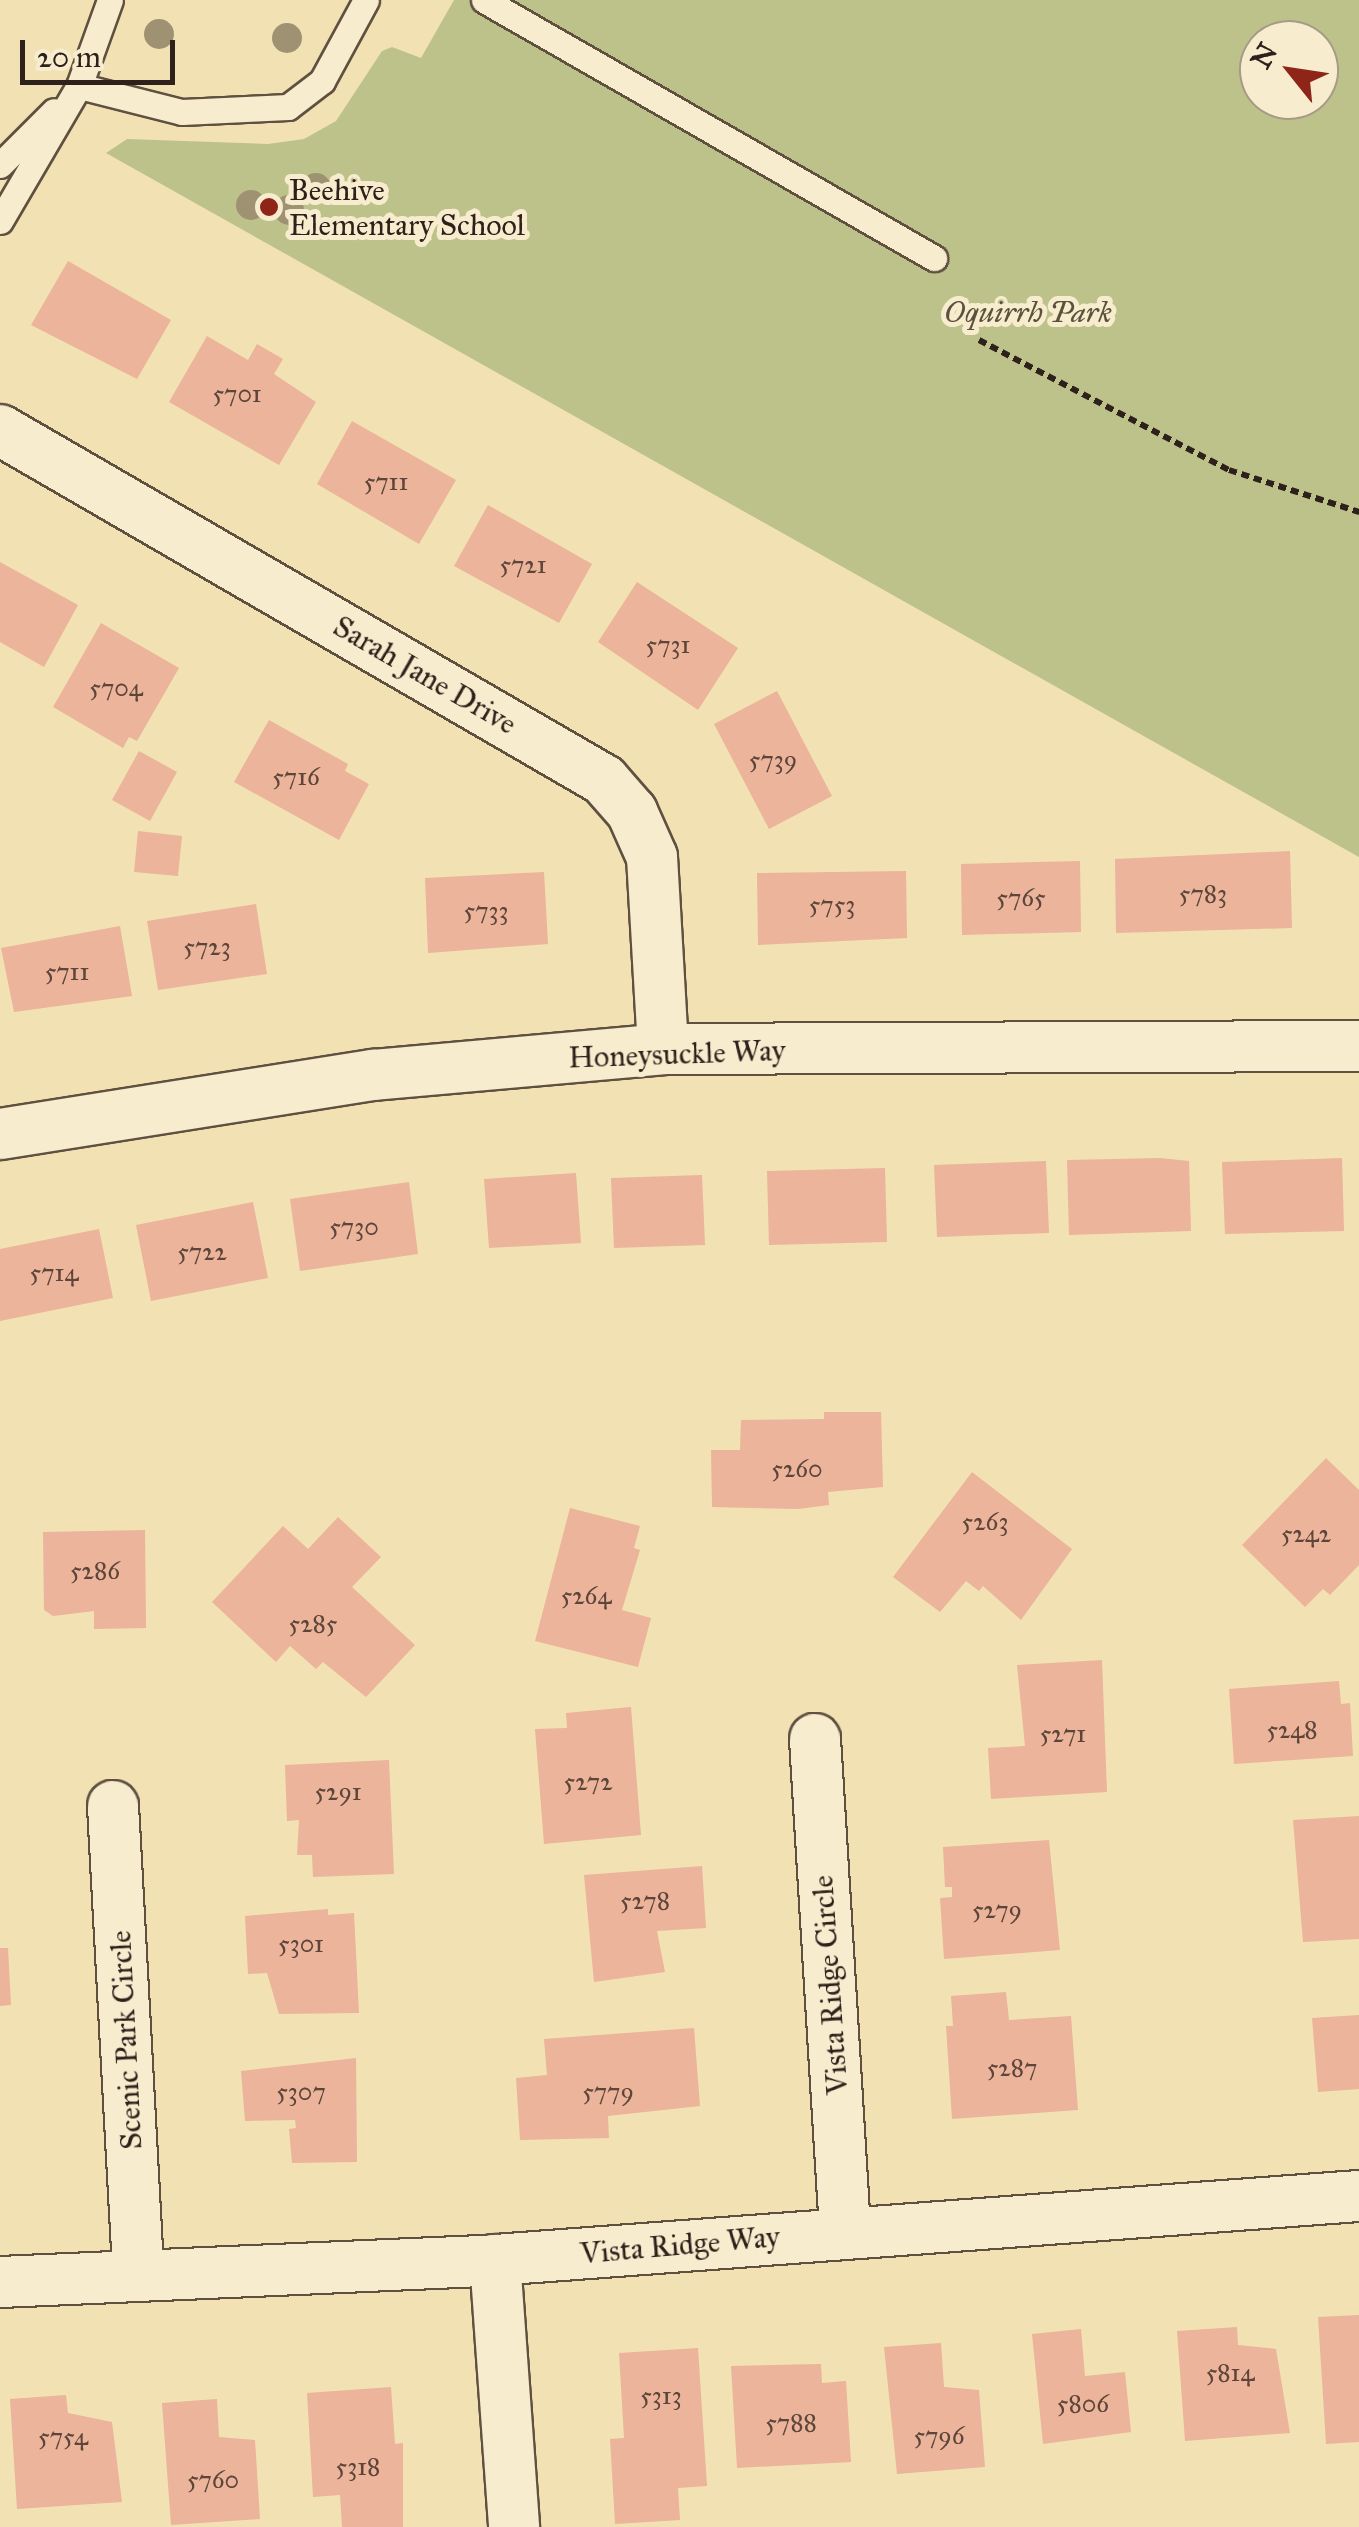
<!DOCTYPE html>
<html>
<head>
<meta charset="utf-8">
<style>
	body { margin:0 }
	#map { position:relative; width:1359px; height:2527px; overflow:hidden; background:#f2e1b3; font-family:"IM FELL Great Primer",serif }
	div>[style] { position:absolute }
	.green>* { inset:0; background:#bdc28b }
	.building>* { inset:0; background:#ebb49b }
	.path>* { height:6px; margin-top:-3px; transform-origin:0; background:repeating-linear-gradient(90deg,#2e201a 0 8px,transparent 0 13px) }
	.roads { filter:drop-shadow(2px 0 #5f5040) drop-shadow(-2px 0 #5f5040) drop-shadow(0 2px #5f5040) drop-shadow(0 -2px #5f5040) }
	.service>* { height:25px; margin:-12.5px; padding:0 12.5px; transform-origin:12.5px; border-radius:12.5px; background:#f7ecce }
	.minor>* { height:50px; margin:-25px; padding:0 25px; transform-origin:25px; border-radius:25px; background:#f7ecce }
	.trees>* { width:30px; height:30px; margin:-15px; border-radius:50%; background:#9e9272 }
	.dots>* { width:28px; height:28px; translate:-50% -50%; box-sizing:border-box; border:5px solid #f7ecce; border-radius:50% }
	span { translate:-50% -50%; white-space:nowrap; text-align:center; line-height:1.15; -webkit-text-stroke:10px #f7ecce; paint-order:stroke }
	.number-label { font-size:25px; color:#5d453a }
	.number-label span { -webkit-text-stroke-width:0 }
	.poi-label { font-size:30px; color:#2e201a }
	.left { translate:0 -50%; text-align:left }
	.park-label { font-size:30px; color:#59513c; font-style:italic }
	.street-label { font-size:30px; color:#2e201a }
	.north { position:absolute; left:1239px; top:20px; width:100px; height:100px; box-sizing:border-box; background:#f7ecce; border:2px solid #a79a86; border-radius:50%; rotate:300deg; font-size:28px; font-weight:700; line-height:40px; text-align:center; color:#2e201a }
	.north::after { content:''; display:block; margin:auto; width:35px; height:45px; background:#8f2418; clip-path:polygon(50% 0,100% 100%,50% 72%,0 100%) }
	.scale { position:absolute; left:20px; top:40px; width:155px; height:45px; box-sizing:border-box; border:5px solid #2e201a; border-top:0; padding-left:12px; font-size:30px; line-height:35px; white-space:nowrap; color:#2e201a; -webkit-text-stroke:8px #f7ecce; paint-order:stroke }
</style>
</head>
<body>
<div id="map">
	<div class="green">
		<div style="clip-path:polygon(evenodd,454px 0,1359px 0,1359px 857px,106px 153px,127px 139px,268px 144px,304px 139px,336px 121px,382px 51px,392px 47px,421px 58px,454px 0,1259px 40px,1319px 40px,1319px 100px,1259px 100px,1259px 40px)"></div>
	</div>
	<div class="building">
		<div style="clip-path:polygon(68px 261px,171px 320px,137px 379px,31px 325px)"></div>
		<div style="clip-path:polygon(207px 336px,248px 360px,257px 344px,283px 359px,274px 374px,316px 402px,279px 465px,169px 402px)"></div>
		<div style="clip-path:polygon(352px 421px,456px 480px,419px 544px,317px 484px)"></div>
		<div style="clip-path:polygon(488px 505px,592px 564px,559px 623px,454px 566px)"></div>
		<div style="clip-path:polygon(0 562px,78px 605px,44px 667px,0 642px)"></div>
		<div style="clip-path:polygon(637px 582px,738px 648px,698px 710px,598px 642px)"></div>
		<div style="clip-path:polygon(101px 623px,179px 668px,137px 741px,129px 737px,123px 748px,53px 707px)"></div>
		<div style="clip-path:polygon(777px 691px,832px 796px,769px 829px,714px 724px)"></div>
		<div style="clip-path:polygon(269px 720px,348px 764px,345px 771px,369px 784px,339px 840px,234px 782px)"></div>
		<div style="clip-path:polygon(139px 751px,177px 772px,150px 821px,112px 800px)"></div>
		<div style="clip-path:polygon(138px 831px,182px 836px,178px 876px,134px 872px)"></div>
		<div style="clip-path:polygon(1290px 851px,1292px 928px,1116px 933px,1115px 859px)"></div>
		<div style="clip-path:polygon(1080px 861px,1081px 932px,962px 935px,961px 864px)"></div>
		<div style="clip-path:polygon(906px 871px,907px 938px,758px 945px,757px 873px)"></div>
		<div style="clip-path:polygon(544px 872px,548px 944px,428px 953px,425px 878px)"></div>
		<div style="clip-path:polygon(256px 904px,267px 974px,158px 990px,147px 921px)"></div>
		<div style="clip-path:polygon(120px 926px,132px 996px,14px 1012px,1px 948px)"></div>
		<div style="clip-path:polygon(1160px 1158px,1189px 1161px,1191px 1231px,1069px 1235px,1067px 1160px)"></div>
		<div style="clip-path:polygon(1342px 1158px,1344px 1231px,1225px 1234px,1222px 1162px)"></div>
		<div style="clip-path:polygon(1046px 1161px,1049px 1233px,937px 1237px,934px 1165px)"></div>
		<div style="clip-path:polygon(885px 1168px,887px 1242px,769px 1245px,767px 1171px)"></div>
		<div style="clip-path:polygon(576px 1173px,581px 1243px,489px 1248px,484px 1179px)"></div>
		<div style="clip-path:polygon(702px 1175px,705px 1245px,614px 1248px,611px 1178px)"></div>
		<div style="clip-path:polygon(409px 1182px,418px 1254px,300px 1271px,290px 1199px)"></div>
		<div style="clip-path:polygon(253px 1202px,268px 1278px,151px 1301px,136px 1225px)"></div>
		<div style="clip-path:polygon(99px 1229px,113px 1298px,0 1321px,0 1249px)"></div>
		<div style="clip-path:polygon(824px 1412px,881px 1412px,883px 1487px,828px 1492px,829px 1505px,798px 1509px,712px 1507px,711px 1450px,740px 1450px,741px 1420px,824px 1419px)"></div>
		<div style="clip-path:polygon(1326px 1458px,1359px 1490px,1359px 1565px,1330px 1595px,1323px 1589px,1305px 1607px,1242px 1545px)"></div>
		<div style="clip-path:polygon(972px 1472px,1072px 1549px,1021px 1620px,983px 1586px,979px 1591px,966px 1581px,940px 1612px,893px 1577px)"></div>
		<div style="clip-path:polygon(570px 1508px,640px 1526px,634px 1548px,640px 1550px,622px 1610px,651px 1618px,638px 1667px,535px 1641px)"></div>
		<div style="clip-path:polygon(338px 1517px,381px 1557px,352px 1587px,415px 1645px,366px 1697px,323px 1662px,316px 1669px,290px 1646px,276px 1662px,212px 1602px,283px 1526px,308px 1549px)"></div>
		<div style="clip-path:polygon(145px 1530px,146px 1628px,94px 1629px,94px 1611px,53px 1616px,44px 1610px,43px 1532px)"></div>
		<div style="clip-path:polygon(1102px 1660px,1107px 1792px,991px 1799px,988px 1748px,1025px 1746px,1017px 1665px)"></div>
		<div style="clip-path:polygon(1339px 1681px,1341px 1704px,1350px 1703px,1353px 1756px,1234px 1764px,1229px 1689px)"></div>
		<div style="clip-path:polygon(631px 1707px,641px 1835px,544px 1844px,535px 1729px,567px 1728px,566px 1713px)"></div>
		<div style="clip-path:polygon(389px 1760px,394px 1874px,313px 1877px,312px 1855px,297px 1855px,299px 1820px,287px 1821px,285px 1765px)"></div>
		<div style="clip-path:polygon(1359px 1816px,1359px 1939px,1303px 1942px,1293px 1820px)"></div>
		<div style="clip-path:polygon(1049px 1840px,1060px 1950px,944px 1959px,940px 1898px,952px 1897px,952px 1887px,945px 1887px,943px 1847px)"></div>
		<div style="clip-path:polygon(702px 1866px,706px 1928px,657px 1931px,665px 1972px,594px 1982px,584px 1875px)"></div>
		<div style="clip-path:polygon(328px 1909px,328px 1915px,354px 1913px,359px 2013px,279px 2014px,267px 1973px,248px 1974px,245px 1916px)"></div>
		<div style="clip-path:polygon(0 1948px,8px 1948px,11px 2005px,0 2006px)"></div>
		<div style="clip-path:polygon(1006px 1992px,1009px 2020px,1071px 2016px,1078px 2110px,952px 2119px,946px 2026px,953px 2026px,951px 1996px)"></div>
		<div style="clip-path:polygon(1359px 2015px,1359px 2089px,1318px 2092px,1312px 2018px)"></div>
		<div style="clip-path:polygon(694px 2028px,700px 2106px,608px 2116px,609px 2138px,520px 2140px,516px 2078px,547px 2075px,544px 2039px)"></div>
		<div style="clip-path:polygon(356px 2058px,357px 2162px,292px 2163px,289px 2129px,296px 2128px,295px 2120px,245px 2121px,241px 2071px)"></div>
		<div style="clip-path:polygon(1359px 2315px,1359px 2442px,1326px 2444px,1318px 2317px)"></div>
		<div style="clip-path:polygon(1237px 2327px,1238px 2345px,1276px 2349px,1290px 2433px,1185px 2441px,1177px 2331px)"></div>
		<div style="clip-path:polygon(1081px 2329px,1085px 2376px,1125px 2372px,1131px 2432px,1043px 2444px,1032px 2334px)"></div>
		<div style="clip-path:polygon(941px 2343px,944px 2387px,979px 2390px,985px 2467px,897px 2474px,884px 2347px)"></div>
		<div style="clip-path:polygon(698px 2348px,707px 2486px,678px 2488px,680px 2520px,615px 2524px,610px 2439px,624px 2438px,619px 2353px)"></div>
		<div style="clip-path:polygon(821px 2364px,822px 2383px,846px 2381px,851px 2462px,737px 2468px,731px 2366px)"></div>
		<div style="clip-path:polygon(391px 2387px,395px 2444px,403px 2443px,403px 2527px,342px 2527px,340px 2495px,313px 2497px,307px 2393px)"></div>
		<div style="clip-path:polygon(66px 2395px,68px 2413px,112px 2422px,122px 2502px,17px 2509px,10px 2399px)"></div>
		<div style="clip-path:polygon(217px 2399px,219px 2437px,255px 2440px,260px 2519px,171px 2525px,162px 2403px)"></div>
	</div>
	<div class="path">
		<div style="left:979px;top:340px;width:282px;rotate:27.5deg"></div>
		<div style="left:1229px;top:470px;width:137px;rotate:17.9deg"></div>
	</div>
	<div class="roads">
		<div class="service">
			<div style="left:484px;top:0;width:519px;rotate:29.83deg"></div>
			<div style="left:79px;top:86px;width:106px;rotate:14.2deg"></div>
			<div style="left:182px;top:112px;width:106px;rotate:-2.7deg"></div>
			<div style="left:288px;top:107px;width:43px;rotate:-37.4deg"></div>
			<div style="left:322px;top:81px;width:92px;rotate:-61.5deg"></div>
			<div style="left:0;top:165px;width:76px;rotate:-45deg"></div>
			<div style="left:0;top:221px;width:156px;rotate:-59.7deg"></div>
			<div style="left:79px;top:86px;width:91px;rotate:-70.2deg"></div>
		</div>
		<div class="minor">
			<div style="left:0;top:430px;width:698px;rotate:30.09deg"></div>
			<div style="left:604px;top:780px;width:43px;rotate:48.8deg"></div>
			<div style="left:632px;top:812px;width:49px;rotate:66deg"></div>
			<div style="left:652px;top:857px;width:192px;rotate:86.7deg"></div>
			<div style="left:0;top:1134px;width:379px;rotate:-9deg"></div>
			<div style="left:374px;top:1075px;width:290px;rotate:-5.1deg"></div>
			<div style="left:663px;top:1049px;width:696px;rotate:-0.25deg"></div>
			<div style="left:815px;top:1739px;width:493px;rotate:86.5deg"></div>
			<div style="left:113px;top:1806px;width:468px;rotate:86.9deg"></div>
			<div style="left:495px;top:2260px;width:268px;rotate:85.9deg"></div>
			<div style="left:0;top:2282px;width:495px;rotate:-2.5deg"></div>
			<div style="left:495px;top:2260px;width:866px;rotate:-4.24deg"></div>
		</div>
	</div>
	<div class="trees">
		<div style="left:159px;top:34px"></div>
		<div style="left:287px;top:38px"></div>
		<div style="left:316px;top:188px"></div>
		<div style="left:251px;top:205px"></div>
		<div style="left:289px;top:210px"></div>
	</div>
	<div class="dots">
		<div style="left:269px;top:207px;background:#8f2418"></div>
	</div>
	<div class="number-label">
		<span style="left:237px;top:394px">5701</span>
		<span style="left:386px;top:482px">5711</span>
		<span style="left:523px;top:565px">5721</span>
		<span style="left:668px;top:645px">5731</span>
		<span style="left:116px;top:688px">5704</span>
		<span style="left:773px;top:760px">5739</span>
		<span style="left:296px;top:777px">5716</span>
		<span style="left:1203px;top:894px">5783</span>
		<span style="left:1021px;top:898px">5765</span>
		<span style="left:832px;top:905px">5753</span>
		<span style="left:486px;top:911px">5733</span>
		<span style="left:207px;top:947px">5723</span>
		<span style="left:67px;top:972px">5711</span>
		<span style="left:354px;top:1227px">5730</span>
		<span style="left:202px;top:1252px">5722</span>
		<span style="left:54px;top:1273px">5714</span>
		<span style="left:797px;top:1469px">5260</span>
		<span style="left:985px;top:1522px">5263</span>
		<span style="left:1306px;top:1534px">5242</span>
		<span style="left:95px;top:1571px">5286</span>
		<span style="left:586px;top:1596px">5264</span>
		<span style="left:313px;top:1624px">5285</span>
		<span style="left:1292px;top:1730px">5248</span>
		<span style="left:1063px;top:1734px">5271</span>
		<span style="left:588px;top:1782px">5272</span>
		<span style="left:338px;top:1792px">5291</span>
		<span style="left:645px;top:1901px">5278</span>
		<span style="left:997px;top:1910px">5279</span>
		<span style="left:301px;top:1944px">5301</span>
		<span style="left:1012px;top:2068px">5287</span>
		<span style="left:301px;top:2092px">5307</span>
		<span style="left:608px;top:2092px">5779</span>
		<span style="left:1230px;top:2373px">5814</span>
		<span style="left:661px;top:2396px">5313</span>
		<span style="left:1083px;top:2404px">5806</span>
		<span style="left:791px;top:2423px">5788</span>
		<span style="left:939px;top:2436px">5796</span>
		<span style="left:63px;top:2437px">5754</span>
		<span style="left:358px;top:2467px">5318</span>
		<span style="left:213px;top:2480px">5760</span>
	</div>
	<div class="poi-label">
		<span class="left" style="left:289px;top:207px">Beehive<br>Elementary School</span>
	</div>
	<div class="park-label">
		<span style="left:1028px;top:312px">Oquirrh Park</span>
	</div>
	<div class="street-label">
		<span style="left:425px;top:675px;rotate:30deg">Sarah Jane Drive</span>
		<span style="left:677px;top:1054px;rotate:-2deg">Honeysuckle Way</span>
		<span style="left:830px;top:1985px;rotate:-94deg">Vista Ridge Circle</span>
		<span style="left:126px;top:2040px;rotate:-93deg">Scenic Park Circle</span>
		<span style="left:680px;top:2245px;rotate:-5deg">Vista Ridge Way</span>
	</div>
	<div class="north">N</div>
	<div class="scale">20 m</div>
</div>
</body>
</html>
